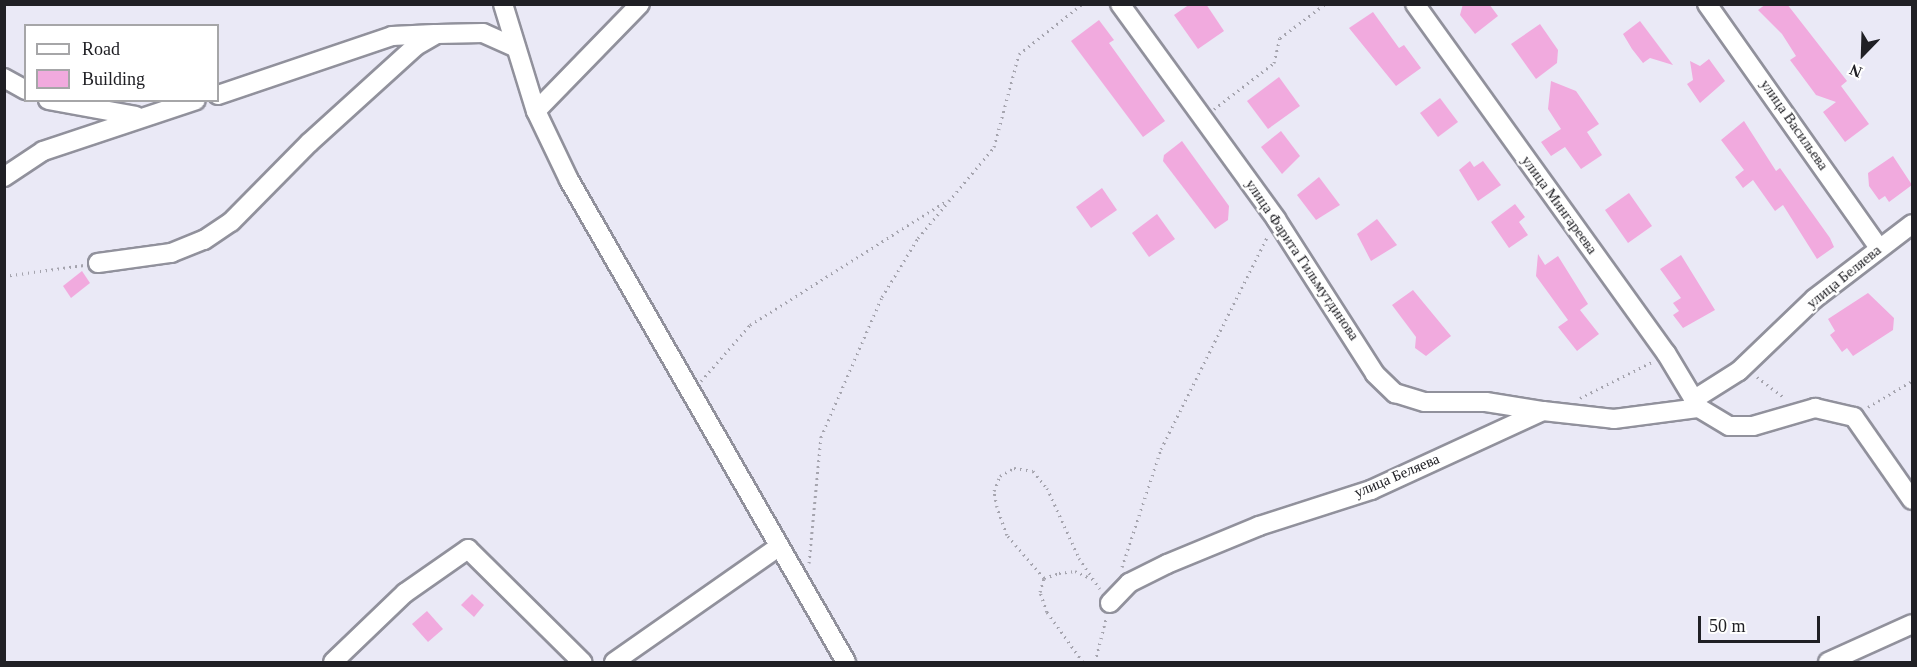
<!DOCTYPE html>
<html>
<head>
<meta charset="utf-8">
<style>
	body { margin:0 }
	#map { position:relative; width:1917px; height:667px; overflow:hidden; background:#eae9f6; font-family:Georgia,serif }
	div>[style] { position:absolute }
	.building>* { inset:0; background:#f1aade }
	.path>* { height:3px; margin-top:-1.5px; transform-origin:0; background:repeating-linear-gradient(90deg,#a5a4ae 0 1.5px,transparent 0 6px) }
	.roads { filter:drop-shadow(2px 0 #91919c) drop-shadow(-2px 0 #91919c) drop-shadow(0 2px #91919c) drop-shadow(0 -2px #91919c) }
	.minor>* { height:18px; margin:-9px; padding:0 9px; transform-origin:9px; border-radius:9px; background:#fff }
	span { translate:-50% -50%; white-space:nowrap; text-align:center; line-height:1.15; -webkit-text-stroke:4.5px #fff; paint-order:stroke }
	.street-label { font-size:15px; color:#202025 }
	.frame { position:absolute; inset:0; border:6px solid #202025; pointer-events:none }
	.legend { position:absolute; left:24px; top:24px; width:195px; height:78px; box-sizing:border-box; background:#fff; border:2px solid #a6a6a8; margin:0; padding:8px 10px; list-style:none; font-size:18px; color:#202025 }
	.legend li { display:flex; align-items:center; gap:12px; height:30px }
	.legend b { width:30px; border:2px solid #a6a6a8 }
	.north { position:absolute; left:1833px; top:24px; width:60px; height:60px; -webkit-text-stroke:4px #fff; paint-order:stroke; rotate:203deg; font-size:16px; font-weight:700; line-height:24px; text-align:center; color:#202025 }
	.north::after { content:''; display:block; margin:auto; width:21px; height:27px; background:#202025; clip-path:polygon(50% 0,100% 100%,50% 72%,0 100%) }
	.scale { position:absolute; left:1698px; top:616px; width:122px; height:27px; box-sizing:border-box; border:3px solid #202025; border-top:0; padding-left:8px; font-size:18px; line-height:21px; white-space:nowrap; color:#202025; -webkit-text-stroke:4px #fff; paint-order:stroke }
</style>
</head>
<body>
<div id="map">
	<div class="building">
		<div style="clip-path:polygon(1190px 4px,1206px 4px,1224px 31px,1198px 49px,1174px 15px)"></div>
		<div style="clip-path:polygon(1463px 4px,1489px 4px,1498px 16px,1475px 34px,1460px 15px)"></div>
		<div style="clip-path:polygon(1766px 4px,1787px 4px,1847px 81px,1841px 86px,1869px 124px,1845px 142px,1823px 112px,1836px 102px,1816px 95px,1799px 72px,1790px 60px,1796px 56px,1782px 34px,1758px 10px)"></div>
		<div style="clip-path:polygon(1373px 12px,1399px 48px,1404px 45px,1421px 68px,1396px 86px,1349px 28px)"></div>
		<div style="clip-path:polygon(1099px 20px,1114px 40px,1109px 43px,1165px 121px,1143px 137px,1071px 41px)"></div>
		<div style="clip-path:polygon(1640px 21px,1673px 65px,1650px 58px,1643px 63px,1632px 49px,1623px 34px)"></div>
		<div style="clip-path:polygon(1540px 24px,1558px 50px,1557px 63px,1536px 79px,1511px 44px)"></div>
		<div style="clip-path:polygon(1709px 59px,1725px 81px,1700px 103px,1687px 84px,1693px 80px,1690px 61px,1700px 66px)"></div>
		<div style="clip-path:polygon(1279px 77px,1300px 106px,1268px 129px,1247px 101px)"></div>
		<div style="clip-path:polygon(1551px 81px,1576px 91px,1599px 124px,1587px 132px,1602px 155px,1581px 169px,1565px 147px,1551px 156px,1541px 142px,1561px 129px,1548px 109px)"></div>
		<div style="clip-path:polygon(1440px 98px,1458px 122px,1438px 137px,1420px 113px)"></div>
		<div style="clip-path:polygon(1744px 121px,1776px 171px,1780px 168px,1830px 238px,1834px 247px,1817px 259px,1783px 205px,1775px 211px,1753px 180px,1743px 188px,1735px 177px,1744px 170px,1721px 140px)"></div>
		<div style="clip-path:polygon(1281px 131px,1300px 156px,1282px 174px,1261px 147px)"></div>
		<div style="clip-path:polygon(1182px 141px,1229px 206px,1228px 220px,1215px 229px,1163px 161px,1164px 155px)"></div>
		<div style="clip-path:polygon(1893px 156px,1912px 185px,1889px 202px,1885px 196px,1879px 200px,1869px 186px,1868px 173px)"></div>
		<div style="clip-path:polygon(1470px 161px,1474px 167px,1483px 161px,1501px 185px,1478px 201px,1459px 170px)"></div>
		<div style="clip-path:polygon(1319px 177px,1340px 205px,1316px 220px,1297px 195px)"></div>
		<div style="clip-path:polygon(1102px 188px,1117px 210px,1091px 228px,1076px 207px)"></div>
		<div style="clip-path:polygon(1629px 193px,1652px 226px,1628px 243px,1605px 210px)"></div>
		<div style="clip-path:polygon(1515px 204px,1525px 217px,1519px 222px,1528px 235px,1509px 248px,1491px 222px)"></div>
		<div style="clip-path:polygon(1157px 214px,1175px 239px,1149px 257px,1132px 233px)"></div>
		<div style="clip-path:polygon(1377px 219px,1397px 245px,1371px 261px,1357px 234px)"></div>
		<div style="clip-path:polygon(1538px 254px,1545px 265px,1558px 256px,1588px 304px,1580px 310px,1599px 334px,1577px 351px,1558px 327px,1568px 320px,1536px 276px)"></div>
		<div style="clip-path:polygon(1681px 255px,1715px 310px,1683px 328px,1673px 315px,1679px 311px,1673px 303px,1681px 298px,1660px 269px)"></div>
		<div style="clip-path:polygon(82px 271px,90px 283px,71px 298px,63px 286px)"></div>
		<div style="clip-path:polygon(1413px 290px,1451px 336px,1426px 356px,1415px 348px,1416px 337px,1392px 305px)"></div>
		<div style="clip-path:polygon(1868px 293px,1894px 318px,1893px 330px,1853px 356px,1847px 348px,1842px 352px,1830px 335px,1835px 331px,1828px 319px)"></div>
		<div style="clip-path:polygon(472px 594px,484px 605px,474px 617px,461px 605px)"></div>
		<div style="clip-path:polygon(427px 611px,443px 629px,428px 642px,412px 624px)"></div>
	</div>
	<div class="path">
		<div style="left:1214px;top:109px;width:76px;rotate:-37.5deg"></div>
		<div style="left:1274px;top:63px;width:26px;rotate:-77deg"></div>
		<div style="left:1280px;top:38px;width:56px;rotate:-37.1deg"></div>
		<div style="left:4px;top:276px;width:81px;rotate:-7.8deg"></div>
		<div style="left:1757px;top:377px;width:35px;rotate:37deg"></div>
		<div style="left:701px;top:381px;width:74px;rotate:-48.8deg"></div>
		<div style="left:750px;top:325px;width:234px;rotate:-32.3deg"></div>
		<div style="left:1580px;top:398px;width:80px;rotate:-26.6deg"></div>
		<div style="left:1868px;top:407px;width:51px;rotate:-30.6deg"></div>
		<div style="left:809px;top:563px;width:127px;rotate:-84.6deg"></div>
		<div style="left:821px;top:437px;width:153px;rotate:-66.5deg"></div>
		<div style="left:882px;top:297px;width:69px;rotate:-58.6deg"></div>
		<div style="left:918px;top:238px;width:119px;rotate:-50.1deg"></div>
		<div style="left:994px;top:147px;width:96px;rotate:-75deg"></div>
		<div style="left:1019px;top:54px;width:80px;rotate:-38.4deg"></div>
		<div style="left:1122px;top:567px;width:124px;rotate:-71.7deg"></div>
		<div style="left:1161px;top:449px;width:237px;rotate:-63.4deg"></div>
		<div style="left:1044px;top:578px;width:57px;rotate:-130.7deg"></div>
		<div style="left:1007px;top:535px;width:30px;rotate:-110deg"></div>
		<div style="left:997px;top:507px;width:16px;rotate:-101deg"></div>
		<div style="left:994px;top:491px;width:16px;rotate:-68deg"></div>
		<div style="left:1000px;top:476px;width:16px;rotate:-30deg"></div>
		<div style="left:1014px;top:468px;width:19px;rotate:9deg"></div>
		<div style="left:1033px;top:471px;width:22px;rotate:51deg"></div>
		<div style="left:1047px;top:488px;width:77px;rotate:65.4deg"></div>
		<div style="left:1079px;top:558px;width:37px;rotate:56deg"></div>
		<div style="left:1083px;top:662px;width:62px;rotate:-125.8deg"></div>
		<div style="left:1047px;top:612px;width:21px;rotate:-109deg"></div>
		<div style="left:1040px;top:592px;width:15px;rotate:-74deg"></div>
		<div style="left:1044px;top:578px;width:16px;rotate:-18deg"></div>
		<div style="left:1059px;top:573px;width:16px;rotate:-7deg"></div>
		<div style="left:1075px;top:571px;width:21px;rotate:25deg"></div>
		<div style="left:1095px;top:662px;width:44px;rotate:-75.7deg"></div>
	</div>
	<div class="roads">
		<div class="minor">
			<div style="left:503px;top:4px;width:112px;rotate:72.9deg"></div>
			<div style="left:536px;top:111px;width:76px;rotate:64.4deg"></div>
			<div style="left:569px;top:180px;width:556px;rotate:60.11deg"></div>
			<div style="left:1120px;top:4px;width:266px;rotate:54deg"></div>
			<div style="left:1276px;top:219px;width:184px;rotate:57.4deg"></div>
			<div style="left:1375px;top:374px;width:28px;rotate:44deg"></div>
			<div style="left:1395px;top:393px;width:31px;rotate:17deg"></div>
			<div style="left:1425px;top:402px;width:61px"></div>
			<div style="left:1486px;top:402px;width:58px;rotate:9deg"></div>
			<div style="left:1415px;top:4px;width:430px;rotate:54.3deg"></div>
			<div style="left:1666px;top:353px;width:64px;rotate:59deg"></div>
			<div style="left:1699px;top:408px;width:35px;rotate:31deg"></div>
			<div style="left:1729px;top:426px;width:24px"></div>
			<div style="left:1753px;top:426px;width:65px;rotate:-16.2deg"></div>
			<div style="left:1815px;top:408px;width:40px;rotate:13deg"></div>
			<div style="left:1854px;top:417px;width:101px;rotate:55.1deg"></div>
			<div style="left:1707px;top:4px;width:299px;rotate:54.8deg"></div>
			<div style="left:4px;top:78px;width:25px;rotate:29deg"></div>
			<div style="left:218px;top:95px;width:184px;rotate:-18.7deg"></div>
			<div style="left:392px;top:36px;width:42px;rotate:-2.7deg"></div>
			<div style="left:48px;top:100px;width:89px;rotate:10.3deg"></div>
			<div style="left:536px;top:111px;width:149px;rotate:-45.8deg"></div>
			<div style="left:4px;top:177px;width:47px;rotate:-33.7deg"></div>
			<div style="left:43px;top:151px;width:161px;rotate:-18.4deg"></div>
			<div style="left:98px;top:263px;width:74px;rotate:-7.8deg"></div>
			<div style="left:171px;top:253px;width:35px;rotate:-22deg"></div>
			<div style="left:204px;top:240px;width:32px;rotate:-34deg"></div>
			<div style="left:231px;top:222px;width:111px;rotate:-45.4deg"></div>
			<div style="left:309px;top:143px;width:144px;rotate:-42.2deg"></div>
			<div style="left:416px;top:46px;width:24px;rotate:-30deg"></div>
			<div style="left:437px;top:34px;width:46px;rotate:-1.2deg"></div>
			<div style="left:483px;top:33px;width:35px;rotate:24deg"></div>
			<div style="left:1693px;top:400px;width:54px;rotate:-32.2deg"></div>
			<div style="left:1739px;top:371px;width:104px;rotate:-43.8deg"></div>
			<div style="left:1814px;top:299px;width:123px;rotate:-37.4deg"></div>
			<div style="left:1110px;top:603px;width:28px;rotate:-46deg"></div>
			<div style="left:1129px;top:583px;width:42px;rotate:-26.6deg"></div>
			<div style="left:1167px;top:564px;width:100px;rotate:-22.4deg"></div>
			<div style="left:1259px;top:526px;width:118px;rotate:-17.8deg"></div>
			<div style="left:1371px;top:490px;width:189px;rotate:-24.7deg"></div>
			<div style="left:1543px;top:411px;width:71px;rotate:6.4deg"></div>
			<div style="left:1614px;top:419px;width:86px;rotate:-7.4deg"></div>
			<div style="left:333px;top:662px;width:100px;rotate:-43.8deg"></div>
			<div style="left:405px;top:593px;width:77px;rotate:-34.9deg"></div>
			<div style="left:468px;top:549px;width:161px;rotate:44.7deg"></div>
			<div style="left:614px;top:662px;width:200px;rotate:-35deg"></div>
			<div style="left:1828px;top:662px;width:92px;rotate:-24.3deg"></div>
		</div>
	</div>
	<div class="street-label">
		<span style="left:1794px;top:125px;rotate:55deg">улица Васильева</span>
		<span style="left:1559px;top:205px;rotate:54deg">улица Мингареева</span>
		<span style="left:1302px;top:260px;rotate:56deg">улица Фарита Гильмутдинова</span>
		<span style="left:1844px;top:277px;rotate:-39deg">улица Беляева</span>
		<span style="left:1397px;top:476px;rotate:-23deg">улица Беляева</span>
	</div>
	<div class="frame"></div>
	<ul class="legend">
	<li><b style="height:8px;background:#fff"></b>Road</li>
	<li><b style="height:16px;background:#f1aade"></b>Building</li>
	</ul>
	<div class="north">N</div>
	<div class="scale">50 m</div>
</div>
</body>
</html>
